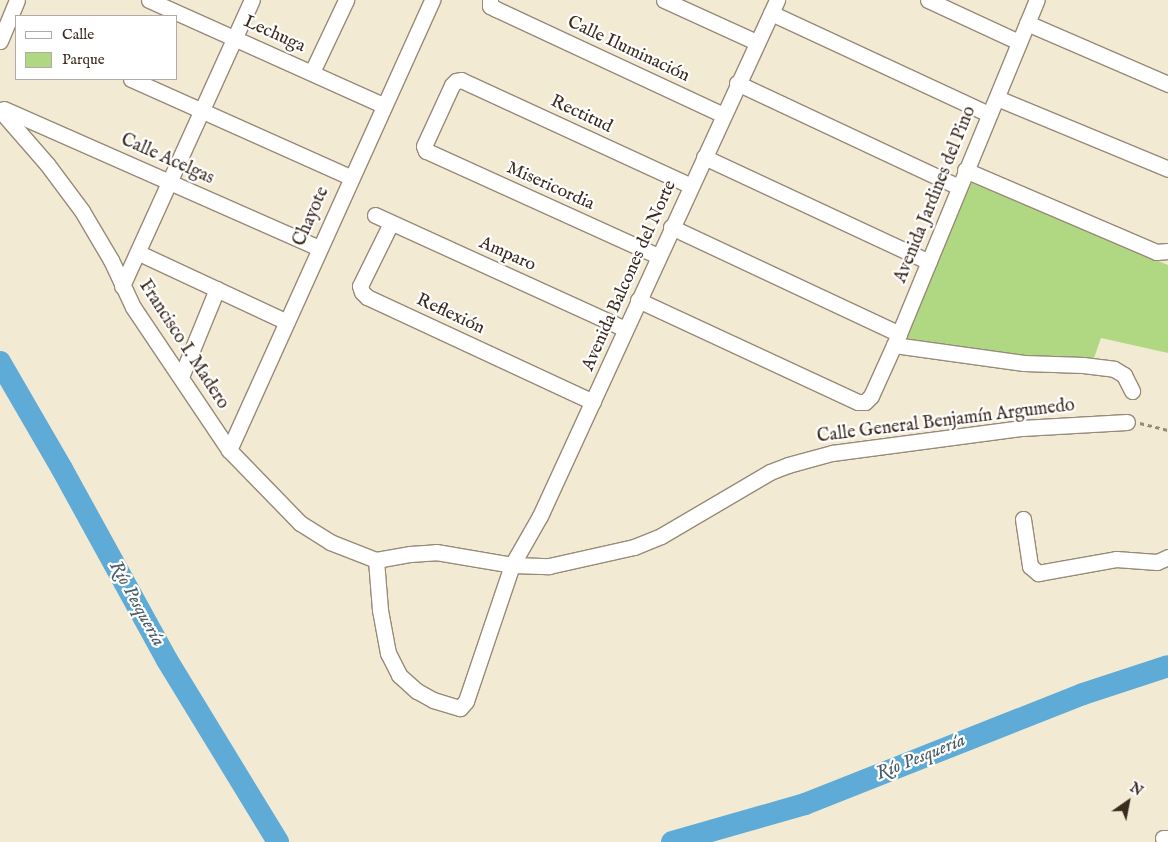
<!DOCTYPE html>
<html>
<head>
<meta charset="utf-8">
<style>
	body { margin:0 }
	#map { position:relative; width:1168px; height:842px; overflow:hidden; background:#f3ead3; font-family:"IM FELL English",serif }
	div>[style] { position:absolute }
	.green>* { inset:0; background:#b0d882 }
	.river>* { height:22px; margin:-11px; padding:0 11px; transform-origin:11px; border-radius:11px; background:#5eabd7 }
	.path>* { height:2.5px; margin-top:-1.25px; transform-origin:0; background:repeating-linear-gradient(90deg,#978a78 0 4px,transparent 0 8px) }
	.roads { filter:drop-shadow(1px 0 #978a78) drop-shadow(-1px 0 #978a78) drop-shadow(0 1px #978a78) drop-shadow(0 -1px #978a78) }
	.minor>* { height:15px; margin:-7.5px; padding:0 7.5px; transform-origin:7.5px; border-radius:7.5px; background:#fff }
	span { translate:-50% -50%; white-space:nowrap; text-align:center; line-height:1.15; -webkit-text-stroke:4.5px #fff; paint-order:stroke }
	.street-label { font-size:18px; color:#3b2a1e }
	.water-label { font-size:19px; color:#495e68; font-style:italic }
	.legend { position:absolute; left:15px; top:15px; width:162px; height:65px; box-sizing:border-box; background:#fff; border:1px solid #b1aaa5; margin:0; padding:6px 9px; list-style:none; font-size:15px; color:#3b2a1e }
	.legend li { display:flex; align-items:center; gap:10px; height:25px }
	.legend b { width:25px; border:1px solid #b1aaa5 }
	.north { position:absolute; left:1103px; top:777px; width:50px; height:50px; -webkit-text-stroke:4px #fff; paint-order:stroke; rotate:33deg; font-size:14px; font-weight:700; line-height:20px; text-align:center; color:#3b2a1e }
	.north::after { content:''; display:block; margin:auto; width:18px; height:22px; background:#3b2a1e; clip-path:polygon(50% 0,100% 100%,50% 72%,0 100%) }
</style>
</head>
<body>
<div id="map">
	<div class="green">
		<div style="clip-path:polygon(970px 182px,1168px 265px,1168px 353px,1101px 338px,1094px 358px,1047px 362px,905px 342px)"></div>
	</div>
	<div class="river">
		<div style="left:0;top:362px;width:124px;rotate:59.9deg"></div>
		<div style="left:62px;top:469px;width:218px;rotate:61.2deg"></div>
		<div style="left:167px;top:660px;width:213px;rotate:58.6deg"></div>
		<div style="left:672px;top:842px;width:138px;rotate:-15.9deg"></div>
		<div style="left:805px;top:804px;width:299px;rotate:-21.6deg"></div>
		<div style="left:1083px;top:694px;width:89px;rotate:-18.2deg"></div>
	</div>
	<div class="path">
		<div style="left:1140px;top:423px;width:29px;rotate:14deg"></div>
	</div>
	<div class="roads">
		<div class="minor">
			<div style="left:149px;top:0;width:256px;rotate:24.2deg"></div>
			<div style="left:490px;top:0;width:6px;rotate:90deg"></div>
			<div style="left:490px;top:6px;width:7px;rotate:27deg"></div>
			<div style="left:496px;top:9px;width:251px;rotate:25deg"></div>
			<div style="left:664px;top:0;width:101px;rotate:24.5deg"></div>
			<div style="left:928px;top:0;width:100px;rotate:24.8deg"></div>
			<div style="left:771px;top:13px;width:240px;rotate:24.9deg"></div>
			<div style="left:1027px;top:23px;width:154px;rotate:23.4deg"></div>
			<div style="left:0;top:41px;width:44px;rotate:-67.5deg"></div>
			<div style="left:312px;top:72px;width:80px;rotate:-64.7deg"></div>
			<div style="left:131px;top:79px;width:240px;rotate:24.1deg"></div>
			<div style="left:737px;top:83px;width:245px;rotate:25.1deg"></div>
			<div style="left:997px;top:98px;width:185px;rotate:22.5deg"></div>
			<div style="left:4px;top:109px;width:344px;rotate:23.8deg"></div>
			<div style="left:0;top:110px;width:72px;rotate:49deg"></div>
			<div style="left:47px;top:164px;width:59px;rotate:53.3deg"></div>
			<div style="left:82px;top:211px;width:57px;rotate:59.4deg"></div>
			<div style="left:111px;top:260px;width:52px;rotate:64.9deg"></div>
			<div style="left:133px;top:307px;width:172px;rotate:56.1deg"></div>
			<div style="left:229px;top:450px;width:102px;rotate:45.8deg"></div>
			<div style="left:300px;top:523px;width:36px;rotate:32deg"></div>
			<div style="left:330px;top:542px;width:49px;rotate:21.4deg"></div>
			<div style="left:704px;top:157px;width:248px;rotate:25deg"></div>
			<div style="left:965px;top:170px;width:208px;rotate:23.2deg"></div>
			<div style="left:1156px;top:252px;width:12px;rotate:-5deg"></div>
			<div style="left:375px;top:215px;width:275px;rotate:24.5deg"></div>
			<div style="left:391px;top:223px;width:70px;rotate:116.2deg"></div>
			<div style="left:360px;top:286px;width:6px;rotate:72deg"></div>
			<div style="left:362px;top:292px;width:7px;rotate:45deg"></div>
			<div style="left:367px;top:297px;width:249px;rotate:24.9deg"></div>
			<div style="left:671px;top:227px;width:252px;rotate:25.1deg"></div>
			<div style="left:139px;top:253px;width:163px;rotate:25deg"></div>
			<div style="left:658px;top:256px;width:255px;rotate:-155.6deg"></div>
			<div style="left:426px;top:151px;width:5px;rotate:-112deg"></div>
			<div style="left:424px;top:146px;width:67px;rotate:-65.3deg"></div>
			<div style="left:452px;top:85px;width:6px;rotate:-45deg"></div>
			<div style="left:456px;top:81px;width:5px;rotate:-11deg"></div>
			<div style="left:461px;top:80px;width:253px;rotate:24.7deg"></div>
			<div style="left:122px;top:286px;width:314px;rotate:-65.6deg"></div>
			<div style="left:638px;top:300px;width:242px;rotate:24.9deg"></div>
			<div style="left:858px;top:402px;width:7px"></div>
			<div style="left:865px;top:402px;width:8px;rotate:-45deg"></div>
			<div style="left:871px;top:396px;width:68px;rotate:-65.7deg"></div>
			<div style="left:899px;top:334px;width:361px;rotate:-67.6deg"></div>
			<div style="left:894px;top:345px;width:131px;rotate:7.9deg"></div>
			<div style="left:1024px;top:363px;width:59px;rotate:1.9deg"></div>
			<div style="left:1083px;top:365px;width:31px;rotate:7deg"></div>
			<div style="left:1114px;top:369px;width:12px;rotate:31deg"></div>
			<div style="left:1124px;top:375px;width:18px;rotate:63deg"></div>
			<div style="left:181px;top:377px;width:95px;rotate:-67.8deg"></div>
			<div style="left:229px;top:450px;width:494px;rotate:-65.7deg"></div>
			<div style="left:1023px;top:519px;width:48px;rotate:81.5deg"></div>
			<div style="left:1030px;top:566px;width:11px;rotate:41deg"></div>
			<div style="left:1038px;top:573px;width:79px;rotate:-10.2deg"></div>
			<div style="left:1116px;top:559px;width:41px;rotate:4.2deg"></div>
			<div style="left:1157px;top:562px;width:12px;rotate:-24deg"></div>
			<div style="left:376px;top:560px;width:50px;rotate:85.4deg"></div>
			<div style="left:380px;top:610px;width:44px;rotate:79.5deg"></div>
			<div style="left:388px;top:653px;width:25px;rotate:63deg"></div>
			<div style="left:399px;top:675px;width:24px;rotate:42deg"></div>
			<div style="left:417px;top:691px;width:18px;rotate:29deg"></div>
			<div style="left:433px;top:700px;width:28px;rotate:17deg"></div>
			<div style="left:460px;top:708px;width:9px;rotate:-49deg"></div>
			<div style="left:466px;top:701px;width:144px;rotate:-71.3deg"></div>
			<div style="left:512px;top:565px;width:56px;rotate:-60.3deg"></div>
			<div style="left:540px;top:516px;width:568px;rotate:-65.33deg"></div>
			<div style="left:376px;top:560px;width:35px;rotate:-10deg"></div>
			<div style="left:410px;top:554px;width:26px;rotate:-4deg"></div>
			<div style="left:436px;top:552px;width:77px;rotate:9.7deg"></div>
			<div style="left:512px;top:565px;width:37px;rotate:2deg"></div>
			<div style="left:549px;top:566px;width:87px;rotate:-12.6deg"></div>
			<div style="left:634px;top:547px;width:29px;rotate:-22deg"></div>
			<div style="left:661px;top:536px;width:126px;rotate:-30.4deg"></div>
			<div style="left:770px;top:472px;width:19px;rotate:-21deg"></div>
			<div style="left:788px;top:465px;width:46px;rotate:-15.3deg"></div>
			<div style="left:832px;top:453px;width:192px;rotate:-7.5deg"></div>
			<div style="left:1022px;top:428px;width:105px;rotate:-3.3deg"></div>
			<div style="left:1163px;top:838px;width:5px"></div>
		</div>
	</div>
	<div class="street-label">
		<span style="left:274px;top:35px;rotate:24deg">Lechuga</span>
		<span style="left:628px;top:50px;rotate:25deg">Calle Iluminación</span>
		<span style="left:581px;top:115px;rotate:25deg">Rectitud</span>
		<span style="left:167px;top:160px;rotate:24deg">Calle Acelgas</span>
		<span style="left:550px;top:187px;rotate:24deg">Misericordia</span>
		<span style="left:936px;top:195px;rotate:-68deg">Avenida Jardines del Pino</span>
		<span style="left:312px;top:217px;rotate:-66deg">Chayote</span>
		<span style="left:507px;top:255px;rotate:24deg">Amparo</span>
		<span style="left:630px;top:276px;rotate:-66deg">Avenida Balcones del Norte</span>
		<span style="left:450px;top:315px;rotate:25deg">Reflexión</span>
		<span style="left:183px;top:345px;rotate:57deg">Francisco I. Madero</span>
		<span style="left:946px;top:422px;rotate:-7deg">Calle General Benjamín Argumedo</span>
	</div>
	<div class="water-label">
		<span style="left:136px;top:604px;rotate:61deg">Río Pesquería</span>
		<span style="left:921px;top:758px;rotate:-22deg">Río Pesquería</span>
	</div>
	<ul class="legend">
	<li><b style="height:6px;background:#fff"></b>Calle</li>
	<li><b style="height:14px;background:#b0d882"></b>Parque</li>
	</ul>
	<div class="north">N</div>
</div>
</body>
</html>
